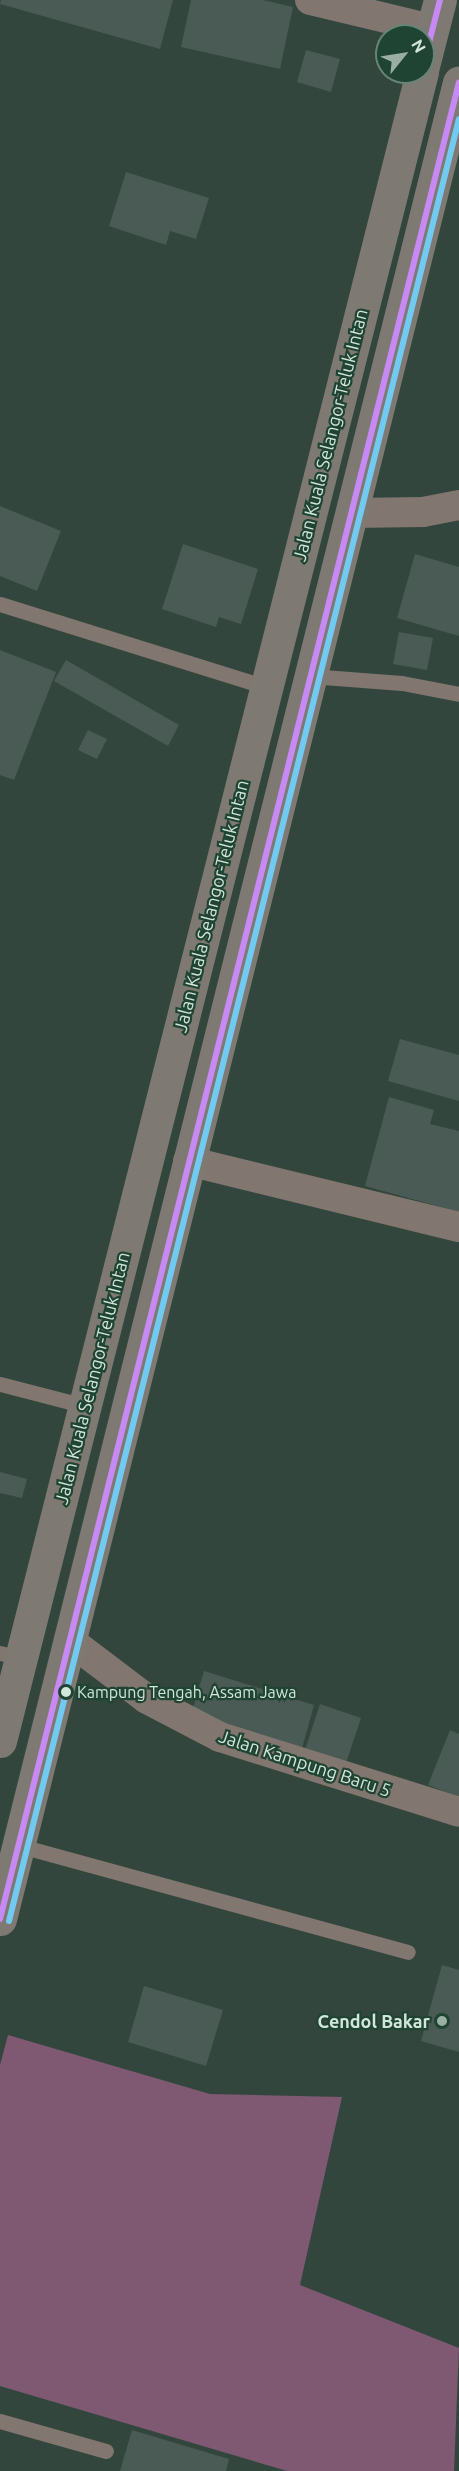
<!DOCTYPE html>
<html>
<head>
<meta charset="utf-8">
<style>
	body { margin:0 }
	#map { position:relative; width:459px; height:2471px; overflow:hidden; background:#33463d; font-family:Ubuntu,sans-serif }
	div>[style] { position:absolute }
	.green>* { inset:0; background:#7e5971 }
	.building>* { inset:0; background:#4a5a55 }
	.service>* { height:15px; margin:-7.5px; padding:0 7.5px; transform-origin:7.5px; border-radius:7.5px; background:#827670 }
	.minor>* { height:30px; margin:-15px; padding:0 15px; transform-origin:15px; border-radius:15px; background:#827670 }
	.trunk>* { height:33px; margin:-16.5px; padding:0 16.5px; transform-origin:16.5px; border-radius:16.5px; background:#7e7a73 }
	.bus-1>* { height:6px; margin:-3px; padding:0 3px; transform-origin:3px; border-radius:3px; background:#c78af5 }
	.bus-2>* { height:6px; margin:-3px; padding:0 3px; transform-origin:3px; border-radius:3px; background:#71caf2 }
	.dots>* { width:16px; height:16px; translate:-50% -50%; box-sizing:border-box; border:3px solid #204433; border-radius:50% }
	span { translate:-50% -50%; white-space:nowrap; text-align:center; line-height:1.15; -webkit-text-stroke:4.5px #204433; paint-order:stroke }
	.bus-label { font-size:16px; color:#d2e6db }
	.left { translate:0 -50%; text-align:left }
	.street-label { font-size:18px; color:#d2e6db }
	.poi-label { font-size:18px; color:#d2e6db; font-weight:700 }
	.right { translate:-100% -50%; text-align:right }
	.north { position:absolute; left:375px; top:24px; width:60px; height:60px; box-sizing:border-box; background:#204433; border:2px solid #678576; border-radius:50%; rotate:60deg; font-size:16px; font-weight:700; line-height:24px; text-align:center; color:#d2e6db }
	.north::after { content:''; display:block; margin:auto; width:21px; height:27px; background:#9aaea4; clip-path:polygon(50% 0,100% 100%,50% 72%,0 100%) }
</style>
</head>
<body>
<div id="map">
	<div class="green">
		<div style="clip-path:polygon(8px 2035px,210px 2094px,342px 2097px,300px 2285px,459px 2348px,454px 2471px,287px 2471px,0 2386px,0 2065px)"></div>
	</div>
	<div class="building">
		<div style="clip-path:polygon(1px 0,173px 0,160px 49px,0 4px)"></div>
		<div style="clip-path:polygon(191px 0,263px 0,293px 7px,280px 69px,181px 47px)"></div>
		<div style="clip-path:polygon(306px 50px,340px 59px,331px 92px,297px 82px)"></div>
		<div style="clip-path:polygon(126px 172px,209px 198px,196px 239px,170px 231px,166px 245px,109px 226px)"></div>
		<div style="clip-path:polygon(0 506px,61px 531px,37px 591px,0 576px)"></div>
		<div style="clip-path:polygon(183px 544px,258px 569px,241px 624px,219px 617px,216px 627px,162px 609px)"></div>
		<div style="clip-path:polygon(415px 554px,459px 567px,459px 636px,397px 618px)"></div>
		<div style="clip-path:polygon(399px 632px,433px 638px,427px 670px,393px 664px)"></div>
		<div style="clip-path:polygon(0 650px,56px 672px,14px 780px,0 775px)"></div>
		<div style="clip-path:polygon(66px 660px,179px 725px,168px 746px,54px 681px)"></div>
		<div style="clip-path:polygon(88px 730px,107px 739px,97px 759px,78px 750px)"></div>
		<div style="clip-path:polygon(400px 1039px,459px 1055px,459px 1101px,388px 1081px)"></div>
		<div style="clip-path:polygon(389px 1097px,434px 1110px,430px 1124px,459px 1131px,459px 1212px,365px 1186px)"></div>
		<div style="clip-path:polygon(0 1472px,27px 1479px,22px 1498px,0 1493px)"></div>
		<div style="clip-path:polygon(204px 1671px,314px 1705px,301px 1752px,190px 1718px)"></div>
		<div style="clip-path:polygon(320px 1704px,361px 1718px,344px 1769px,303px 1756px)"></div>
		<div style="clip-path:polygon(450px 1730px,459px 1734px,459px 1797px,428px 1785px)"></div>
		<div style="clip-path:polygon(442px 1965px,459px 1970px,459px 2052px,421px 2041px)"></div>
		<div style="clip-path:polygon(144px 1986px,223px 2010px,206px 2066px,128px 2042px)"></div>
		<div style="clip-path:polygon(132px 2430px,229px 2459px,226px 2471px,120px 2471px)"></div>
	</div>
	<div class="service">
		<div style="left:0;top:604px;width:279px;rotate:17.3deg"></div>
		<div style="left:310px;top:676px;width:92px;rotate:4.4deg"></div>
		<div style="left:402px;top:683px;width:58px;rotate:10.9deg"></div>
		<div style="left:0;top:1384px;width:88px;rotate:14.5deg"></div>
		<div style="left:0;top:1653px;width:22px;rotate:13deg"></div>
		<div style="left:17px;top:1845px;width:405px;rotate:15.3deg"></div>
		<div style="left:0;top:2421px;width:110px;rotate:15.8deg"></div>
	</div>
	<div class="minor">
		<div style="left:310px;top:0;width:125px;rotate:13.4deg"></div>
		<div style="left:351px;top:513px;width:72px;rotate:-0.8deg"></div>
		<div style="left:423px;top:512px;width:37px;rotate:-11deg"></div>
		<div style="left:188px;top:1161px;width:279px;rotate:13.7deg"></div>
		<div style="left:69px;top:1640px;width:98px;rotate:37.1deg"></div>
		<div style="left:147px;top:1699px;width:82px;rotate:27.5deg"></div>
		<div style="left:220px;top:1737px;width:250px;rotate:17.4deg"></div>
	</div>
	<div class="trunk">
		<div style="left:423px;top:66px;width:68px;rotate:-75.6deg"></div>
		<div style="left:0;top:1741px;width:1722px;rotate:-75.81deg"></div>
		<div style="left:0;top:1919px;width:1893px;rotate:-75.97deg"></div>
	</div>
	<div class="bus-1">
		<div style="left:423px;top:66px;width:68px;rotate:-75.6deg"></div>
		<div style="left:0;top:1919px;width:1893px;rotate:-75.97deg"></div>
	</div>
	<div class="bus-2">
		<div style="left:9px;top:1921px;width:1857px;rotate:-75.98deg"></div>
	</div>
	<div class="dots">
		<div style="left:66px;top:1692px;background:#d2e6db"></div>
		<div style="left:442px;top:2021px;background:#9aaea4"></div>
	</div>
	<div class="bus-label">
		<span class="left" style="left:77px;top:1692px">Kampung Tengah, Assam Jawa</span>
	</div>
	<div class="street-label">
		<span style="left:330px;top:435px;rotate:-76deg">Jalan Kuala Selangor-Teluk Intan</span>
		<span style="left:211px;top:906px;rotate:-76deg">Jalan Kuala Selangor-Teluk Intan</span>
		<span style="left:92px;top:1378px;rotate:-76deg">Jalan Kuala Selangor-Teluk Intan</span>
		<span style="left:305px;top:1763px;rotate:18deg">Jalan Kampung Baru 5</span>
	</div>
	<div class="poi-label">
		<span class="right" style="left:430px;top:2021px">Cendol Bakar</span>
	</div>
	<div class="north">N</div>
</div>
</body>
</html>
